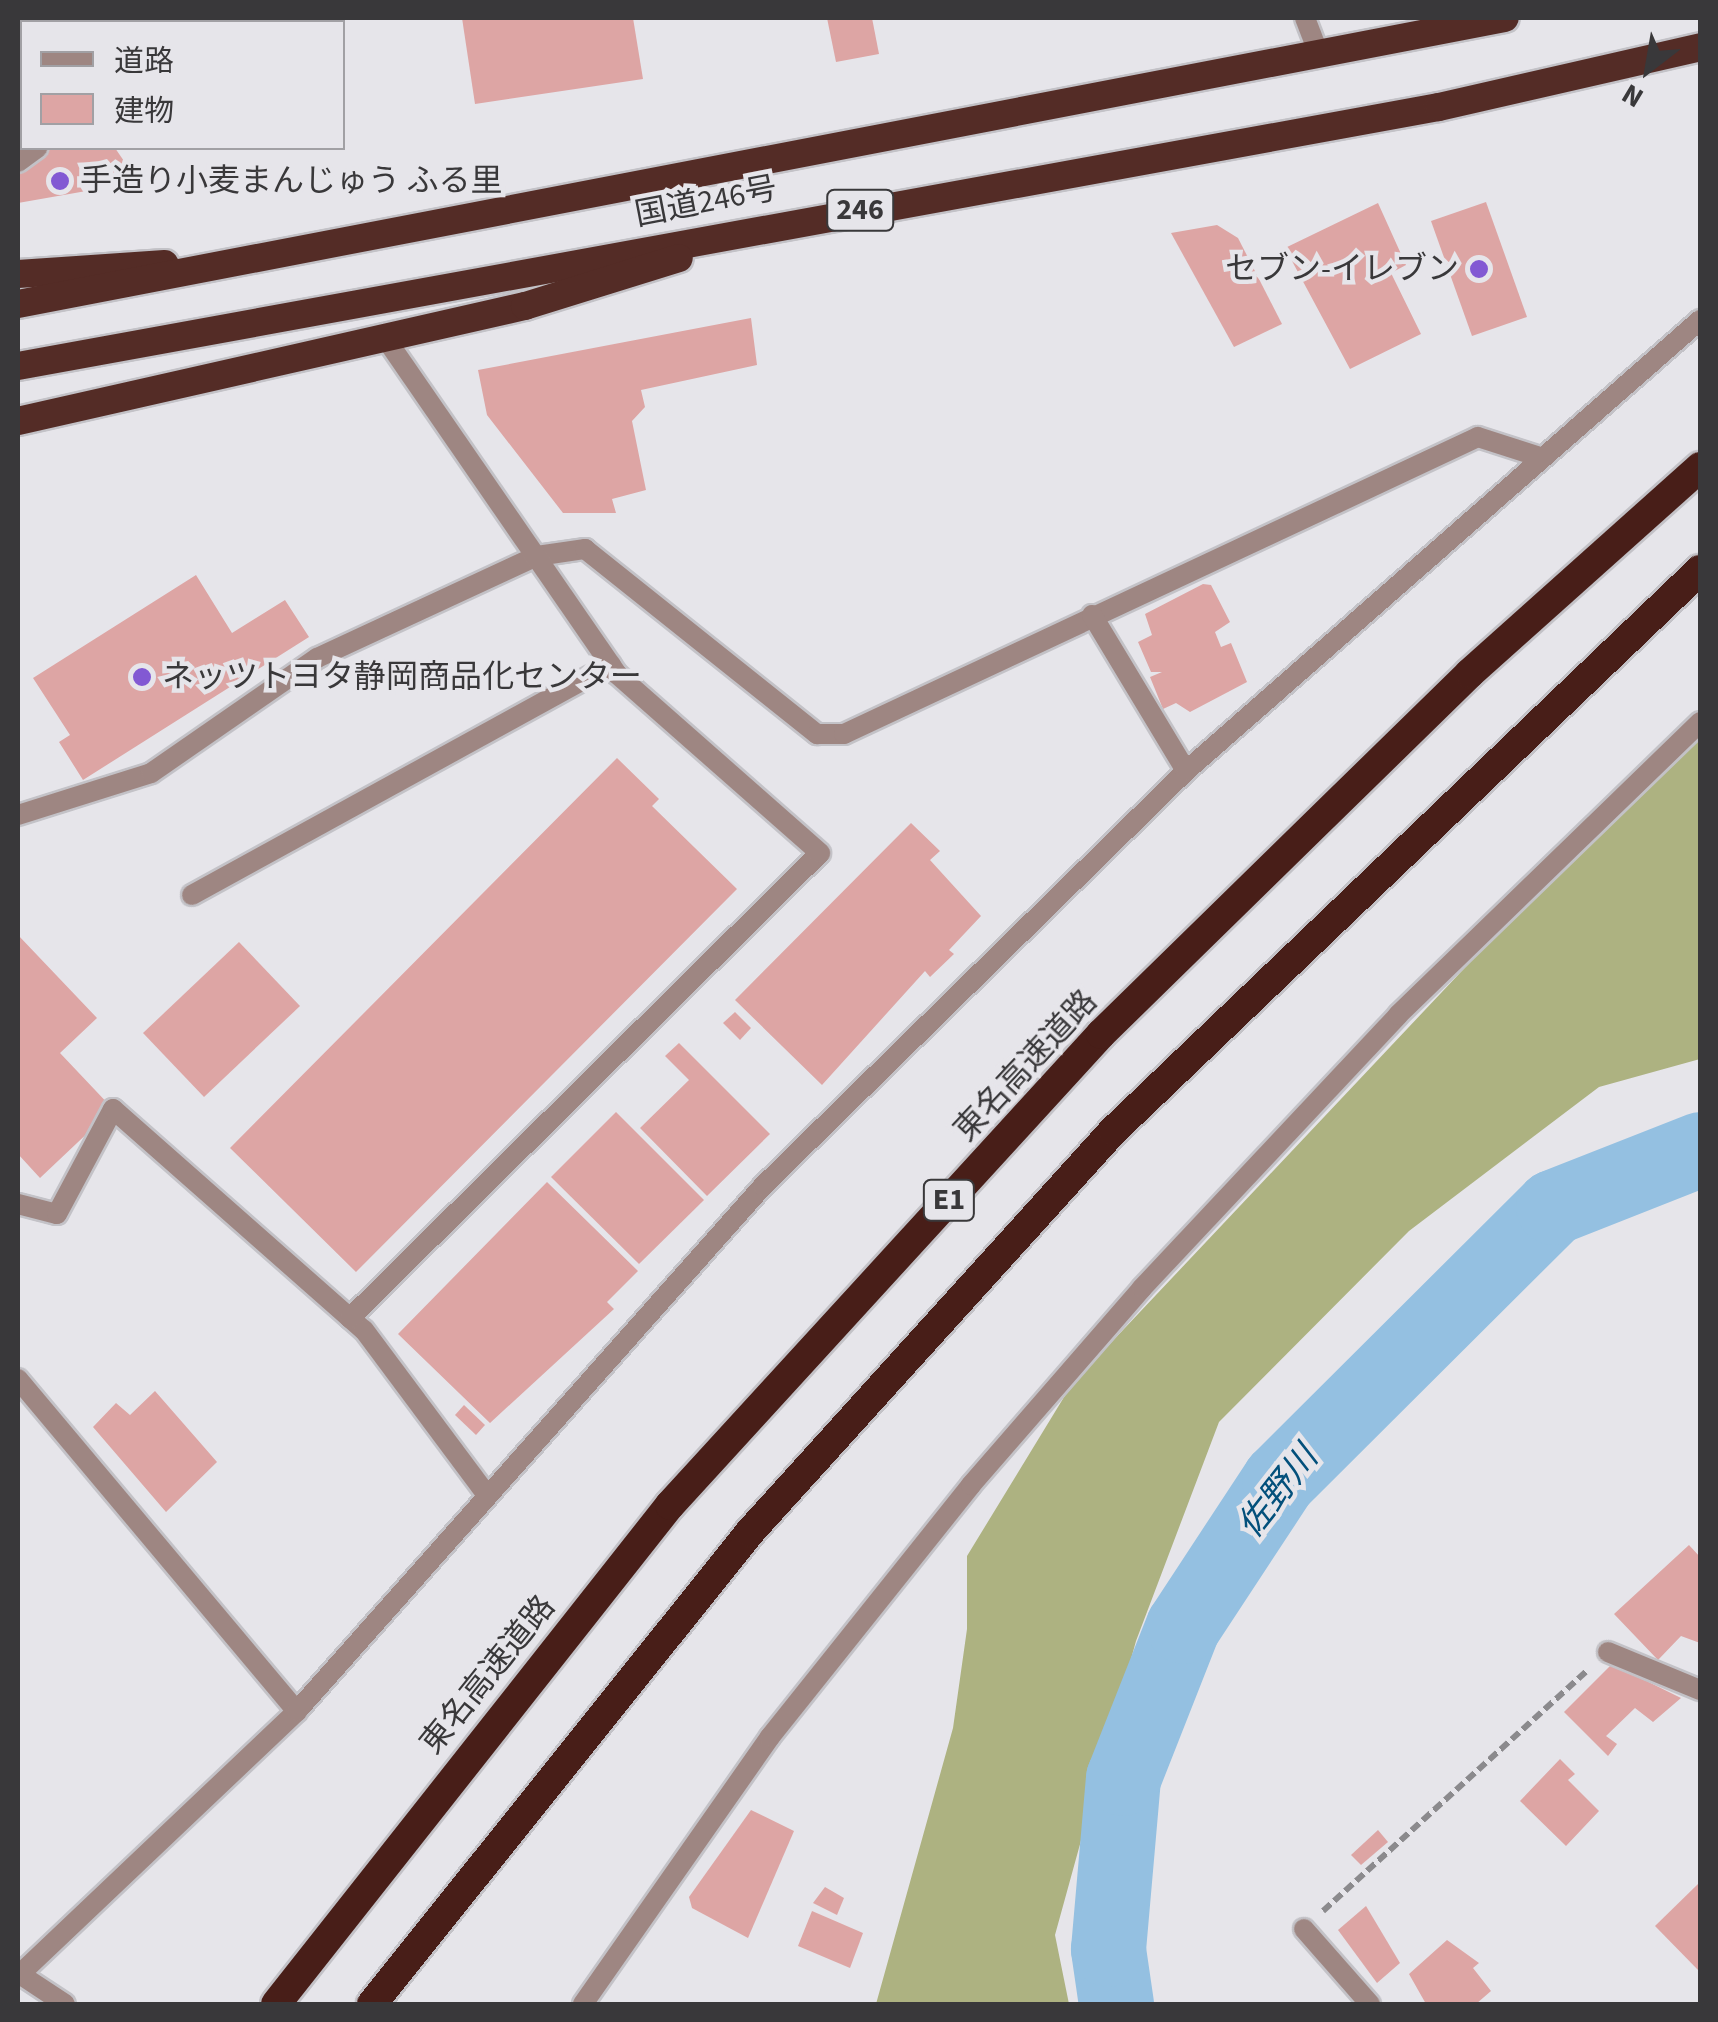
<!DOCTYPE html>
<html>
<head>
<meta charset="utf-8">
<style>
	body { margin:0 }
	#map { position:relative; width:1718px; height:2022px; overflow:hidden; background:#e6e5ea; font-family:"Source Sans 3","Noto Sans JP",sans-serif }
	div>[style] { position:absolute }
	.forest>* { inset:0; background:#adb281 }
	.river>* { height:75px; margin:-37.5px; padding:0 37.5px; transform-origin:37.5px; border-radius:37.5px; background:#94c0e1 }
	.building>* { inset:0; background:#dda5a4 }
	.path>* { height:6px; margin-top:-3px; transform-origin:0; background:repeating-linear-gradient(90deg,#8b8a8d 0 10px,transparent 0 15px) }
	.roads { filter:drop-shadow(2px 0 #c3c2c7) drop-shadow(-2px 0 #c3c2c7) drop-shadow(0 2px #c3c2c7) drop-shadow(0 -2px #c3c2c7) }
	.service>* { height:20px; margin:-10px; padding:0 10px; transform-origin:10px; border-radius:10px; background:#9e8682 }
	.minor>* { height:20px; margin:-10px; padding:0 10px; transform-origin:10px; border-radius:10px; background:#9e8682 }
	.trunk>* { height:28px; margin:-14px; padding:0 14px; transform-origin:14px; border-radius:14px; background:#542c26 }
	.motorway>* { height:30px; margin:-15px; padding:0 15px; transform-origin:15px; border-radius:15px; background:#481e18 }
	.dots>* { width:28px; height:28px; translate:-50% -50%; box-sizing:border-box; border:5px solid #e6e5ea; border-radius:50% }
	span { translate:-50% -50%; white-space:nowrap; text-align:center; line-height:1.15; -webkit-text-stroke:9px #e6e5ea; paint-order:stroke }
	.shield-label span { padding:2px 8px; background:#e6e5ea; border:2px solid; border-radius:8px; -webkit-text-stroke-width:0 }
	.shield-label { font-size:30px; color:#39383a; font-weight:700 }
	.poi-label { font-size:32px; color:#39383a }
	.left { translate:0 -50%; text-align:left }
	.right { translate:-100% -50%; text-align:right }
	.street-label { font-size:32px; color:#39383a }
	.water-label { font-size:35px; color:#03507b; font-style:italic }
	.frame { position:absolute; inset:0; border:20px solid #39383a; pointer-events:none }
	.legend { position:absolute; left:20px; top:20px; width:325px; height:130px; box-sizing:border-box; background:#e6e5ea; border:2px solid #a1a0a4; margin:0; padding:12px 18px; list-style:none; font-size:30px; color:#39383a }
	.legend li { display:flex; align-items:center; gap:20px; height:50px }
	.legend b { width:50px; border:2px solid #a1a0a4 }
	.north { position:absolute; left:1598px; top:20px; width:100px; height:100px; -webkit-text-stroke:8px #e6e5ea; paint-order:stroke; rotate:211deg; font-size:28px; font-weight:700; line-height:40px; text-align:center; color:#39383a }
	.north::after { content:''; display:block; margin:auto; width:35px; height:45px; background:#39383a; clip-path:polygon(50% 0,100% 100%,50% 72%,0 100%) }
</style>
</head>
<body>
<div id="map">
	<div class="forest">
		<div style="clip-path:polygon(1700px 738px,1700px 1059px,1599px 1087px,1409px 1231px,1219px 1422px,1136px 1641px,1055px 1935px,1069px 2004px,876px 2004px,953px 1728px,967px 1629px,967px 1556px,1072px 1384px,1659px 762px)"></div>
	</div>
	<div class="river">
		<div style="left:1116px;top:2004px;width:56px;rotate:-98.3deg"></div>
		<div style="left:1108px;top:1949px;width:172px;rotate:-85deg"></div>
		<div style="left:1123px;top:1778px;width:163px;rotate:-68.5deg"></div>
		<div style="left:1183px;top:1626px;width:175px;rotate:-56.7deg"></div>
		<div style="left:1279px;top:1480px;width:387px;rotate:-44.9deg"></div>
		<div style="left:1553px;top:1207px;width:158px;rotate:-21.5deg"></div>
	</div>
	<div class="building">
		<div style="clip-path:polygon(462px 18px,633px 18px,643px 79px,475px 104px)"></div>
		<div style="clip-path:polygon(827px 18px,872px 18px,879px 54px,836px 62px)"></div>
		<div style="clip-path:polygon(18px 28px,22px 29px,18px 87px)"></div>
		<div style="clip-path:polygon(52px 148px,115px 148px,126px 164px,92px 190px,18px 203px,18px 173px)"></div>
		<div style="clip-path:polygon(1486px 202px,1527px 317px,1472px 336px,1431px 221px)"></div>
		<div style="clip-path:polygon(1378px 203px,1406px 265px,1391px 273px,1421px 334px,1350px 369px,1285px 248px)"></div>
		<div style="clip-path:polygon(1217px 225px,1238px 238px,1282px 324px,1234px 347px,1171px 233px)"></div>
		<div style="clip-path:polygon(751px 318px,757px 365px,641px 390px,645px 407px,632px 421px,646px 490px,612px 499px,616px 513px,563px 513px,487px 415px,478px 370px)"></div>
		<div style="clip-path:polygon(196px 575px,232px 633px,285px 600px,309px 637px,83px 780px,59px 742px,70px 735px,33px 678px)"></div>
		<div style="clip-path:polygon(1203px 584px,1211px 585px,1230px 622px,1215px 632px,1221px 647px,1231px 643px,1247px 682px,1190px 712px,1176px 703px,1163px 709px,1150px 677px,1162px 672px,1151px 672px,1138px 642px,1152px 635px,1145px 614px)"></div>
		<div style="clip-path:polygon(617px 758px,659px 799px,652px 806px,737px 889px,356px 1272px,230px 1148px)"></div>
		<div style="clip-path:polygon(911px 823px,940px 851px,930px 860px,981px 916px,949px 950px,954px 954px,930px 977px,925px 971px,822px 1085px,735px 1000px)"></div>
		<div style="clip-path:polygon(18px 935px,97px 1018px,60px 1053px,113px 1109px,40px 1178px,18px 1154px)"></div>
		<div style="clip-path:polygon(239px 942px,300px 1006px,204px 1097px,143px 1033px)"></div>
		<div style="clip-path:polygon(735px 1012px,751px 1028px,740px 1040px,723px 1023px)"></div>
		<div style="clip-path:polygon(679px 1043px,770px 1134px,707px 1196px,640px 1128px,689px 1080px,665px 1056px)"></div>
		<div style="clip-path:polygon(616px 1112px,704px 1200px,639px 1264px,551px 1177px)"></div>
		<div style="clip-path:polygon(547px 1182px,638px 1271px,607px 1302px,614px 1309px,490px 1423px,398px 1334px)"></div>
		<div style="clip-path:polygon(155px 1391px,217px 1462px,166px 1512px,93px 1427px,116px 1403px,130px 1415px)"></div>
		<div style="clip-path:polygon(464px 1405px,485px 1425px,476px 1435px,455px 1415px)"></div>
		<div style="clip-path:polygon(1689px 1545px,1700px 1557px,1700px 1643px,1681px 1636px,1658px 1660px,1614px 1614px)"></div>
		<div style="clip-path:polygon(1612px 1664px,1681px 1698px,1653px 1722px,1635px 1708px,1606px 1736px,1617px 1744px,1608px 1756px,1564px 1712px)"></div>
		<div style="clip-path:polygon(1560px 1759px,1575px 1774px,1568px 1780px,1599px 1811px,1566px 1846px,1520px 1801px)"></div>
		<div style="clip-path:polygon(751px 1810px,794px 1831px,748px 1938px,692px 1908px,689px 1897px)"></div>
		<div style="clip-path:polygon(1378px 1830px,1388px 1842px,1361px 1865px,1351px 1855px)"></div>
		<div style="clip-path:polygon(1698px 1884px,1700px 1891px,1700px 1972px,1655px 1926px)"></div>
		<div style="clip-path:polygon(825px 1887px,844px 1898px,837px 1915px,813px 1903px)"></div>
		<div style="clip-path:polygon(1366px 1906px,1400px 1963px,1377px 1983px,1338px 1930px)"></div>
		<div style="clip-path:polygon(812px 1911px,863px 1933px,850px 1968px,798px 1946px)"></div>
		<div style="clip-path:polygon(1447px 1940px,1479px 1963px,1473px 1968px,1491px 1991px,1476px 2004px,1426px 2004px,1409px 1974px)"></div>
	</div>
	<div class="path">
		<div style="left:1323px;top:1911px;width:358px;rotate:-42.3deg"></div>
	</div>
	<div class="roads">
		<div class="service">
			<div style="left:18px;top:815px;width:139px;rotate:-17.5deg"></div>
			<div style="left:151px;top:773px;width:202px;rotate:-34.7deg"></div>
			<div style="left:317px;top:658px;width:242px;rotate:-24.9deg"></div>
			<div style="left:537px;top:556px;width:49px;rotate:-8.3deg"></div>
			<div style="left:585px;top:549px;width:297px;rotate:38.6deg"></div>
			<div style="left:817px;top:734px;width:27px"></div>
			<div style="left:844px;top:734px;width:700px;rotate:-25.1deg"></div>
			<div style="left:1478px;top:437px;width:65px;rotate:17.9deg"></div>
			<div style="left:18px;top:1204px;width:40px;rotate:14.4deg"></div>
			<div style="left:57px;top:1214px;width:119px;rotate:-61.9deg"></div>
			<div style="left:113px;top:1109px;width:334px;rotate:41.4deg"></div>
			<div style="left:364px;top:1330px;width:206px;rotate:53.3deg"></div>
			<div style="left:18px;top:1379px;width:434px;rotate:50deg"></div>
		</div>
		<div class="minor">
			<div style="left:1305px;top:18px;width:40px;rotate:69deg"></div>
			<div style="left:18px;top:162px;width:24px;rotate:-36deg"></div>
			<div style="left:1092px;top:615px;width:182px;rotate:58.9deg"></div>
			<div style="left:192px;top:895px;width:478px;rotate:-28.8deg"></div>
			<div style="left:350px;top:1318px;width:661px;rotate:-44.69deg"></div>
			<div style="left:820px;top:853px;width:271px;rotate:-138.6deg"></div>
			<div style="left:617px;top:674px;width:408px;rotate:-124.6deg"></div>
			<div style="left:1608px;top:1652px;width:100px;rotate:22.4deg"></div>
			<div style="left:1304px;top:1929px;width:100px;rotate:48.7deg"></div>
			<div style="left:18px;top:1973px;width:56px;rotate:33.4deg"></div>
			<div style="left:18px;top:1976px;width:385px;rotate:-43.5deg"></div>
			<div style="left:297px;top:1711px;width:702px;rotate:-48.41deg"></div>
			<div style="left:763px;top:1186px;width:593px;rotate:-44.45deg"></div>
			<div style="left:1186px;top:771px;width:684px;rotate:-41.26deg"></div>
			<div style="left:583px;top:2004px;width:326px;rotate:-55deg"></div>
			<div style="left:770px;top:1737px;width:322px;rotate:-51.4deg"></div>
			<div style="left:971px;top:1485px;width:261px;rotate:-49deg"></div>
			<div style="left:1142px;top:1288px;width:374px;rotate:-46.8deg"></div>
			<div style="left:1398px;top:1015px;width:421px;rotate:-44.1deg"></div>
		</div>
		<div class="trunk">
			<div style="left:18px;top:274px;width:147px;rotate:-3.9deg"></div>
			<div style="left:18px;top:304px;width:1514px;rotate:-10.89deg"></div>
			<div style="left:18px;top:366px;width:1444px;rotate:-10.33deg"></div>
			<div style="left:1439px;top:107px;width:268px;rotate:-12.9deg"></div>
			<div style="left:18px;top:421px;width:520px;rotate:-12.78deg"></div>
			<div style="left:525px;top:306px;width:161px;rotate:-17.3deg"></div>
		</div>
		<div class="motorway">
			<div style="left:276px;top:2004px;width:636px;rotate:-51.71deg"></div>
			<div style="left:670px;top:1505px;width:638px;rotate:-47.54deg"></div>
			<div style="left:1101px;top:1034px;width:516px;rotate:-44.37deg"></div>
			<div style="left:1470px;top:673px;width:309px;rotate:-41.8deg"></div>
			<div style="left:372px;top:2004px;width:605px;rotate:-51.31deg"></div>
			<div style="left:750px;top:1532px;width:541px;rotate:-47.85deg"></div>
			<div style="left:1113px;top:1131px;width:812px;rotate:-43.7deg"></div>
		</div>
	</div>
	<div class="dots">
		<div style="left:60px;top:181px;background:#8259d3"></div>
		<div style="left:1479px;top:269px;background:#8259d3"></div>
		<div style="left:142px;top:677px;background:#8259d3"></div>
	</div>
	<div class="shield-label">
		<span style="left:860px;top:210px">246</span>
		<span style="left:949px;top:1200px">E1</span>
	</div>
	<div class="poi-label">
		<span class="left" style="left:80px;top:181px">手造り小麦まんじゅう ふる里</span>
		<span class="right" style="left:1459px;top:269px">セブン-イレブン</span>
		<span class="left" style="left:162px;top:677px">ネッツトヨタ静岡商品化センター</span>
	</div>
	<div class="street-label">
		<span style="left:706px;top:202px;rotate:-11deg">国道246号</span>
		<span style="left:1026px;top:1066px;rotate:-47deg">東名高速道路</span>
		<span style="left:488px;top:1675px;rotate:-51deg">東名高速道路</span>
	</div>
	<div class="water-label">
		<span style="left:1278px;top:1492px;rotate:-52deg">佐野川</span>
	</div>
	<div class="frame"></div>
	<ul class="legend">
	<li><b style="height:12px;background:#9e8682"></b>道路</li>
	<li><b style="height:28px;background:#dda5a4"></b>建物</li>
	</ul>
	<div class="north">N</div>
</div>
</body>
</html>
